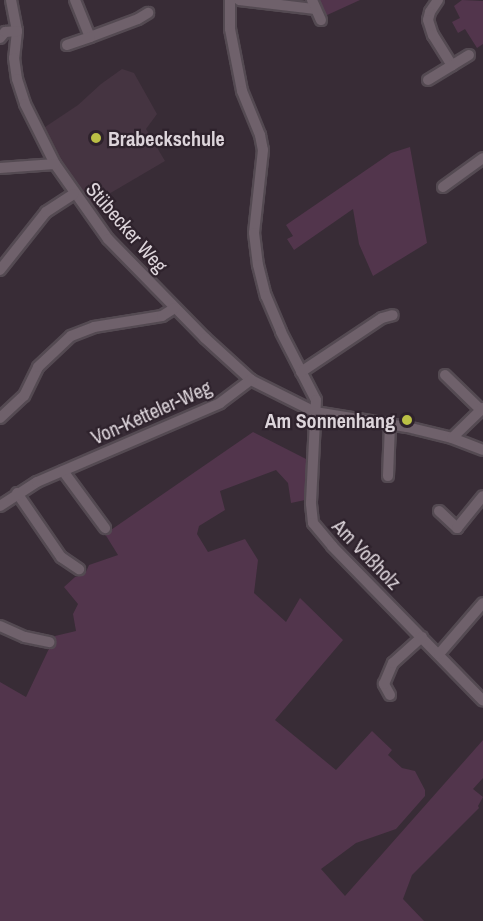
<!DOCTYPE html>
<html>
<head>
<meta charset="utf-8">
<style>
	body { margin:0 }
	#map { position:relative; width:483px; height:921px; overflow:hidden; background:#382c36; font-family:"Archivo Narrow",sans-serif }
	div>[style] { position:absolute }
	.built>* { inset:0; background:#453441 }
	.green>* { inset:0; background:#52354c }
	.roads { filter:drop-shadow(2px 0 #544a52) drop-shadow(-2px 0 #544a52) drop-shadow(0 2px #544a52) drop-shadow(0 -2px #544a52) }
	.minor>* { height:10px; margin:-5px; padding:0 5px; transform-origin:5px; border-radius:5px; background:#6f616b }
	.dots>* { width:16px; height:16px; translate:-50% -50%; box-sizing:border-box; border:3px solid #2e222c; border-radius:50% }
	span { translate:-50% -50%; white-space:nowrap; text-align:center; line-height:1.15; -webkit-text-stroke:4.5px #2e222c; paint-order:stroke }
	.poi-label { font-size:20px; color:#ddd5db; font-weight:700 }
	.left { translate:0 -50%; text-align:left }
	.right { translate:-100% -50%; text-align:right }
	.street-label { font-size:20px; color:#ddd5db }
</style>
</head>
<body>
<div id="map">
	<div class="built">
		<div style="clip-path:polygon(122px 69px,134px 73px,157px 114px,146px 129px,165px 161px,85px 208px,39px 131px,78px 105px,101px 84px)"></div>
	</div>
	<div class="green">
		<div style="clip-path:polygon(317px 0,360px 0,325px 16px)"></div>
		<div style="clip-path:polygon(462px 0,483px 1px,483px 44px,477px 48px,465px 29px,458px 33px,452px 22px,460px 18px,454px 6px)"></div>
		<div style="clip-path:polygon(410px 147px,427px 243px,373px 276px,359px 244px,353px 209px,294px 250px,287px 239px,293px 236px,286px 225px,391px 153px)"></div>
		<div style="clip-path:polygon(253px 432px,308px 460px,305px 500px,291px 503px,288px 483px,276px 470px,220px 491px,225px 510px,199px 526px,197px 534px,208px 552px,245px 539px,258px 560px,254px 593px,286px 622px,300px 598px,343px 640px,275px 720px,336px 770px,372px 731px,392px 750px,388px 755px,402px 768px,415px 771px,425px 790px,425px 796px,396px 829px,356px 843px,321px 869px,345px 896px,483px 740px,483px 778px,473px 789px,483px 797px,478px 806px,479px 808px,412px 875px,403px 899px,424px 921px,0 921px,0 682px,26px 697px,55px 636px,76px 631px,73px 614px,78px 604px,64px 587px,75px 577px,85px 574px,89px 565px,118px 555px,105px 534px)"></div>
	</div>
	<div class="roads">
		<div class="minor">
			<div style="left:11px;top:0;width:32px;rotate:79deg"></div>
			<div style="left:17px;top:31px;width:27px;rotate:96deg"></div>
			<div style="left:14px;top:58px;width:21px;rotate:82deg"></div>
			<div style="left:17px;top:79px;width:26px;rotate:72deg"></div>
			<div style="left:25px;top:104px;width:67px;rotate:63.4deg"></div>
			<div style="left:55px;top:164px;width:92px;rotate:54.8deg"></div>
			<div style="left:108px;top:239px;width:139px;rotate:45.6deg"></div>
			<div style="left:205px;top:338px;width:62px;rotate:42.4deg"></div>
			<div style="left:251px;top:380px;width:72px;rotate:26.6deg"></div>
			<div style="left:315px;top:412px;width:93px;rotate:9.3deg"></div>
			<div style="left:407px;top:427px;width:46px;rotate:13.7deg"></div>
			<div style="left:452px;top:438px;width:33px;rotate:21deg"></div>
			<div style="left:75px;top:0;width:40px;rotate:68deg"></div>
			<div style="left:90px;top:37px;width:51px;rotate:-20.6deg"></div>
			<div style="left:138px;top:19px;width:12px;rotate:-31deg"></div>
			<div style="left:230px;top:0;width:29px;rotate:90deg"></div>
			<div style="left:230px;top:29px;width:63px;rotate:79deg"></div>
			<div style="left:242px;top:91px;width:48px;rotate:67.8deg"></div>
			<div style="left:260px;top:135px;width:15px;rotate:79deg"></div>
			<div style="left:263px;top:150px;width:83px;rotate:96.2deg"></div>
			<div style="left:254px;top:233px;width:32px;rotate:83deg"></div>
			<div style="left:258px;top:265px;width:32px;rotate:76deg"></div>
			<div style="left:266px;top:296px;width:39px;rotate:67deg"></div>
			<div style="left:281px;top:332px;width:76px;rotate:62.8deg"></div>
			<div style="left:316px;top:400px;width:104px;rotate:92.8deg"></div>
			<div style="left:311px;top:504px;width:19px;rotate:84deg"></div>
			<div style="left:313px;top:523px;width:30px;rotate:50deg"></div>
			<div style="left:332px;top:546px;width:216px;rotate:45.7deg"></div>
			<div style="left:239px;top:0;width:77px;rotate:6.8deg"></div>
			<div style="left:312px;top:0;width:22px;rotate:66deg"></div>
			<div style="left:438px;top:0;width:14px;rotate:124deg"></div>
			<div style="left:430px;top:12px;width:8px;rotate:104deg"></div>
			<div style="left:428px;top:20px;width:16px;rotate:72deg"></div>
			<div style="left:433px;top:35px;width:36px;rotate:58deg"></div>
			<div style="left:0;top:38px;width:8px;rotate:-50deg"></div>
			<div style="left:5px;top:32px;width:12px;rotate:-5deg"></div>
			<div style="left:67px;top:45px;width:24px;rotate:-19deg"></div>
			<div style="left:428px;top:80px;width:48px;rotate:-31.4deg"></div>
			<div style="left:0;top:168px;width:55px;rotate:-4.2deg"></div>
			<div style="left:443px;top:187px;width:49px;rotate:-35.9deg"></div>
			<div style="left:0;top:270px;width:74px;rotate:-51.6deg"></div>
			<div style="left:46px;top:212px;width:33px;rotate:-33deg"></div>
			<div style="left:301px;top:372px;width:97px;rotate:-33.7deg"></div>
			<div style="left:382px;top:318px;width:11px;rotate:-15deg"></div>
			<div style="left:445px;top:375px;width:50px;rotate:44.2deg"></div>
			<div style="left:0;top:418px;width:33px;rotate:-43deg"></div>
			<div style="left:24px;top:396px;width:32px;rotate:-64deg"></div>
			<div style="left:38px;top:367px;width:45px;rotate:-43.2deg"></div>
			<div style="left:71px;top:336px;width:25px;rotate:-21deg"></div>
			<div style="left:94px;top:327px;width:69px;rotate:-9.2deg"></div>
			<div style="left:162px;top:316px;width:15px;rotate:-32deg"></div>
			<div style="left:452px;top:438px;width:43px;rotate:-44.1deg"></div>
			<div style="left:63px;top:471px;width:71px;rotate:53.6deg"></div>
			<div style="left:388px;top:476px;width:53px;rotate:-87.8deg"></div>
			<div style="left:17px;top:493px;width:78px;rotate:55.5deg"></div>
			<div style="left:61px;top:557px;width:22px;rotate:34deg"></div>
			<div style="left:0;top:506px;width:44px;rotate:-33deg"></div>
			<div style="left:37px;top:482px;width:199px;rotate:-23.3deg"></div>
			<div style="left:220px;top:403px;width:39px;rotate:-37deg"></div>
			<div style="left:439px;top:511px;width:25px;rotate:43deg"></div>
			<div style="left:457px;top:528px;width:41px;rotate:-50.9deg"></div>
			<div style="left:0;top:626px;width:27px;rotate:24deg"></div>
			<div style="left:25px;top:637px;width:25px;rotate:12deg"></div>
			<div style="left:439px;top:654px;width:67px;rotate:-49.2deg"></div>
			<div style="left:390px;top:695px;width:13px;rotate:-119deg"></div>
			<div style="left:384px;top:684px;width:23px;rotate:-67deg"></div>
			<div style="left:393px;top:663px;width:39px;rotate:-42deg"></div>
		</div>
	</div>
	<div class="dots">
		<div style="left:96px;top:138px;background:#bbc045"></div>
		<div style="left:407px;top:420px;background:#bbc045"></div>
	</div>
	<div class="poi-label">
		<span class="left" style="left:108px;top:138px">Brabeckschule</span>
		<span class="right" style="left:395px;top:420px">Am Sonnenhang</span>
	</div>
	<div class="street-label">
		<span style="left:127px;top:227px;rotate:49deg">Stübecker Weg</span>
		<span style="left:151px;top:412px;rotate:-24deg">Von-Ketteler-Weg</span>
		<span style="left:367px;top:554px;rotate:46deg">Am Voßholz</span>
	</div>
</div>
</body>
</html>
